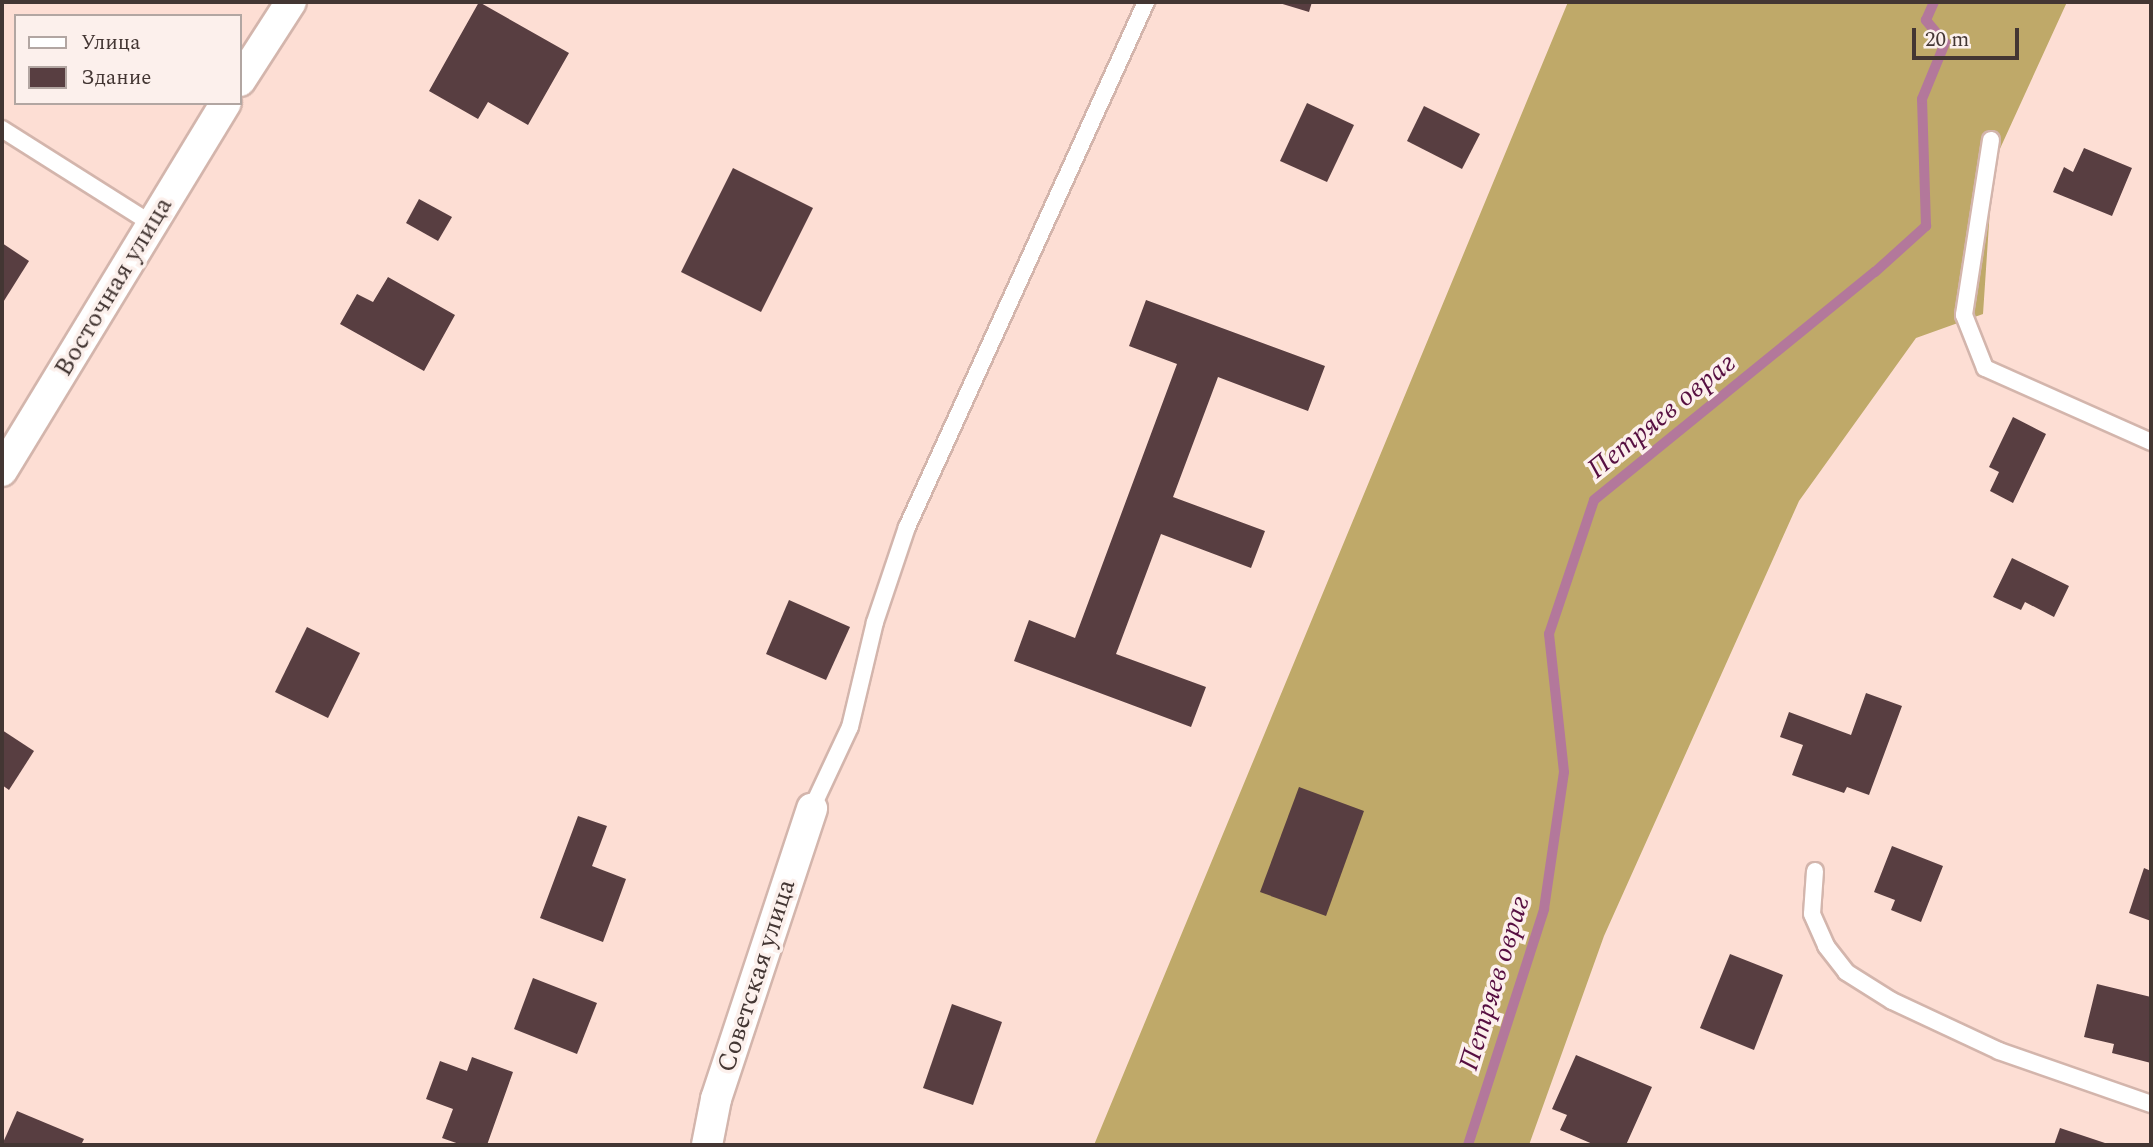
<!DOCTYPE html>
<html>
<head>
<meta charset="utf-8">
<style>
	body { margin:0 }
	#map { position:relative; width:2153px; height:1147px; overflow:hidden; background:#fdded4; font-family:Spectral,serif }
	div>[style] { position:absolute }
	.forest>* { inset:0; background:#bfa969 }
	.stream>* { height:10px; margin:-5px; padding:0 5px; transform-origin:5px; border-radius:5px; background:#b3789b }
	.building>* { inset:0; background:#583e41 }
	.roads { filter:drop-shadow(2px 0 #d3b5ac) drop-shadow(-2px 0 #d3b5ac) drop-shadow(0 2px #d3b5ac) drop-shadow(0 -2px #d3b5ac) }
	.lane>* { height:16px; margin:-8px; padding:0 8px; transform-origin:8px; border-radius:8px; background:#fff }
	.street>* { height:30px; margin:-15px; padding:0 15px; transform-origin:15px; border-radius:15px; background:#fff }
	span { translate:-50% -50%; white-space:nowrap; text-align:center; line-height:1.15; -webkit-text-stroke:7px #fcf0ec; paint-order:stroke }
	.street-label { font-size:26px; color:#433633 }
	.water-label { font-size:28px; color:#570f41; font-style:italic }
	.frame { position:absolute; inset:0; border:4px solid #433633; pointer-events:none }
	.legend { position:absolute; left:14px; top:14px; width:228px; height:91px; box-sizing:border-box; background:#fcf0ec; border:2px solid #b2a6a2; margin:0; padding:9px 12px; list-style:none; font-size:21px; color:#433633 }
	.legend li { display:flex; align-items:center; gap:14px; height:35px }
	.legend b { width:35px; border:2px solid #b2a6a2 }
	.scale { position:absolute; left:1912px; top:28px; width:107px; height:32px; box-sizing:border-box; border:4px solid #433633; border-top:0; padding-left:9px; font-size:21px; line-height:24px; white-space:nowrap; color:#433633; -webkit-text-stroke:5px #fcf0ec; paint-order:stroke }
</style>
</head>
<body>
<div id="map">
	<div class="forest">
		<div style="clip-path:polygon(1568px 2px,2067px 2px,1993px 164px,1983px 314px,1916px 338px,1799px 501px,1604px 936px,1529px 1145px,1094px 1145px)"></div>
	</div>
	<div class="stream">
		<div style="left:1468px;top:1145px;width:248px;rotate:-72.1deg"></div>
		<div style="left:1544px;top:909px;width:138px;rotate:-81.7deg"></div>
		<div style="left:1564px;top:772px;width:139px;rotate:-96.2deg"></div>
		<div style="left:1549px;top:634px;width:141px;rotate:-71.4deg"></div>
		<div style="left:1594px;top:500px;width:362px;rotate:-39.1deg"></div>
		<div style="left:1875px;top:272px;width:69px;rotate:-42deg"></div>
		<div style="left:1926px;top:226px;width:127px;rotate:-91.8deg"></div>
		<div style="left:1922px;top:99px;width:61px;rotate:-67.7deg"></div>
		<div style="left:1945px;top:43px;width:30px;rotate:-130deg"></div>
		<div style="left:1926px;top:20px;width:20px;rotate:-66deg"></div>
	</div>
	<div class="building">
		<div style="clip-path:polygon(479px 2px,569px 53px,528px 125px,488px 102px,478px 119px,429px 91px)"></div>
		<div style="clip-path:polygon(1276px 2px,1312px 2px,1309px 12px)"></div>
		<div style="clip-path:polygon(1307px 103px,1354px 125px,1327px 182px,1280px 161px)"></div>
		<div style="clip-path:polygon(1424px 106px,1480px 134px,1462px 169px,1407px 141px)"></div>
		<div style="clip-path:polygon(2084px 148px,2132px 168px,2112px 216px,2053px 192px,2064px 167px,2073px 172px)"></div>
		<div style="clip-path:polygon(733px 168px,813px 208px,761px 312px,681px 272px)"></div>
		<div style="clip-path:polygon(419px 199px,452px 217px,438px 241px,406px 223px)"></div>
		<div style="clip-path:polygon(2px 243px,29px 261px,2px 304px)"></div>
		<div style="clip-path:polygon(388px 277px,455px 315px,424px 371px,340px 324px,357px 294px,373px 302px)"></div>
		<div style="clip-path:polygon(1146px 300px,1325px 366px,1308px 411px,1218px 377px,1173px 497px,1265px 531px,1251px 568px,1161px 534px,1116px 654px,1206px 687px,1191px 727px,1014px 661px,1029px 620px,1075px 638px,1177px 364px,1129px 346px)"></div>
		<div style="clip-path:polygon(2013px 417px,2046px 434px,2013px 503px,1990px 491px,1999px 472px,1989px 467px)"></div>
		<div style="clip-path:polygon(2012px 558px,2069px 586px,2054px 617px,2025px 602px,2021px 610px,1993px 597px)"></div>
		<div style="clip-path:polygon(789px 600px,850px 627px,826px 680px,766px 654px)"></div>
		<div style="clip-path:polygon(307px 627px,360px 653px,328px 718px,275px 692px)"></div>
		<div style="clip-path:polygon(1866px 693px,1902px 706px,1869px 795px,1847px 787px,1844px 793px,1792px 775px,1803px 745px,1780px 737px,1789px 712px,1851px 735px)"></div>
		<div style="clip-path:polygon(2px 730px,34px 751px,9px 790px,2px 785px)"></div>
		<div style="clip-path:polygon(1299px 787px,1364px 811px,1326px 916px,1260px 892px)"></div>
		<div style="clip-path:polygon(578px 816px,607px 826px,592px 866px,626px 879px,603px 942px,540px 918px)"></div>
		<div style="clip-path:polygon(1892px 846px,1943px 866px,1921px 922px,1891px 910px,1895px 900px,1874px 892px)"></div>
		<div style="clip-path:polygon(2144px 868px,2151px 871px,2151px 921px,2129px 913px)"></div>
		<div style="clip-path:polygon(1730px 954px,1783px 975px,1754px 1050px,1700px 1028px)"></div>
		<div style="clip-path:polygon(533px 978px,597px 1003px,577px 1054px,514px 1029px)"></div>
		<div style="clip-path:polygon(2097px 984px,2151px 997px,2151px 1063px,2112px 1053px,2114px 1044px,2084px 1037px)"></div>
		<div style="clip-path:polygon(952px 1004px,1002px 1022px,973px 1105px,923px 1088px)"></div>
		<div style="clip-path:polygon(1576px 1055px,1652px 1087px,1626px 1145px,1595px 1145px,1560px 1130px,1567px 1115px,1552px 1109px)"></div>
		<div style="clip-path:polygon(472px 1057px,513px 1072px,487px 1145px,462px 1145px,442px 1138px,453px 1109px,426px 1099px,440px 1061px,467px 1071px)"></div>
		<div style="clip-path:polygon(17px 1111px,84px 1139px,81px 1145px,2px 1145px)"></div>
		<div style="clip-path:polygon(2060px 1128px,2105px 1143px,2104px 1145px,2054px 1145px)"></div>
	</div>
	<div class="roads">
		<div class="lane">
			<div style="left:2px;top:129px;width:178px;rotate:32.3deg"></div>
			<div style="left:1991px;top:140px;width:177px;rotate:98.8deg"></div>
			<div style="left:1964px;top:315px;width:57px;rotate:68.4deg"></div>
			<div style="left:1985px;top:368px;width:182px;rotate:24deg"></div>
			<div style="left:812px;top:808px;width:89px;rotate:-64.9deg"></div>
			<div style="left:850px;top:727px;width:108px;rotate:-76.6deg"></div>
			<div style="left:875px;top:622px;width:100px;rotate:-71.4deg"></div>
			<div style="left:907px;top:527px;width:577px;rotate:-65.52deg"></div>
			<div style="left:1815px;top:871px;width:43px;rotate:94deg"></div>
			<div style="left:1812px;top:914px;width:35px;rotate:66deg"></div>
			<div style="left:1826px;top:946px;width:33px;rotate:52deg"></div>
			<div style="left:1846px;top:972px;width:54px;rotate:32.2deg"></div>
			<div style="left:1892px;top:1001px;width:118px;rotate:25deg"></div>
			<div style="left:1999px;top:1051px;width:161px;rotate:19.2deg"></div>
		</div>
		<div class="street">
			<div style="left:240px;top:81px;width:94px;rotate:-57.2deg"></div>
			<div style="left:2px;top:471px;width:431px;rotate:-58.7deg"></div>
			<div style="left:707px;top:1145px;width:47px;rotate:-78.9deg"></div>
			<div style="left:716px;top:1099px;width:306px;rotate:-71.7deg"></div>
		</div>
	</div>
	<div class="street-label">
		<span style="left:114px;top:287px;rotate:-59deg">Восточная улица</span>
		<span style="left:757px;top:976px;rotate:-72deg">Советская улица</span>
	</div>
	<div class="water-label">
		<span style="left:1662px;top:416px;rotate:-39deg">Петряев овраг</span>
		<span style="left:1495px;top:983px;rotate:-73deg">Петряев овраг</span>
	</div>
	<div class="frame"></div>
	<ul class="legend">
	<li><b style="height:9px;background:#fff"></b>Улица</li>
	<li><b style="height:19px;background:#583e41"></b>Здание</li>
	</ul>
	<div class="scale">20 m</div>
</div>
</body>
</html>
